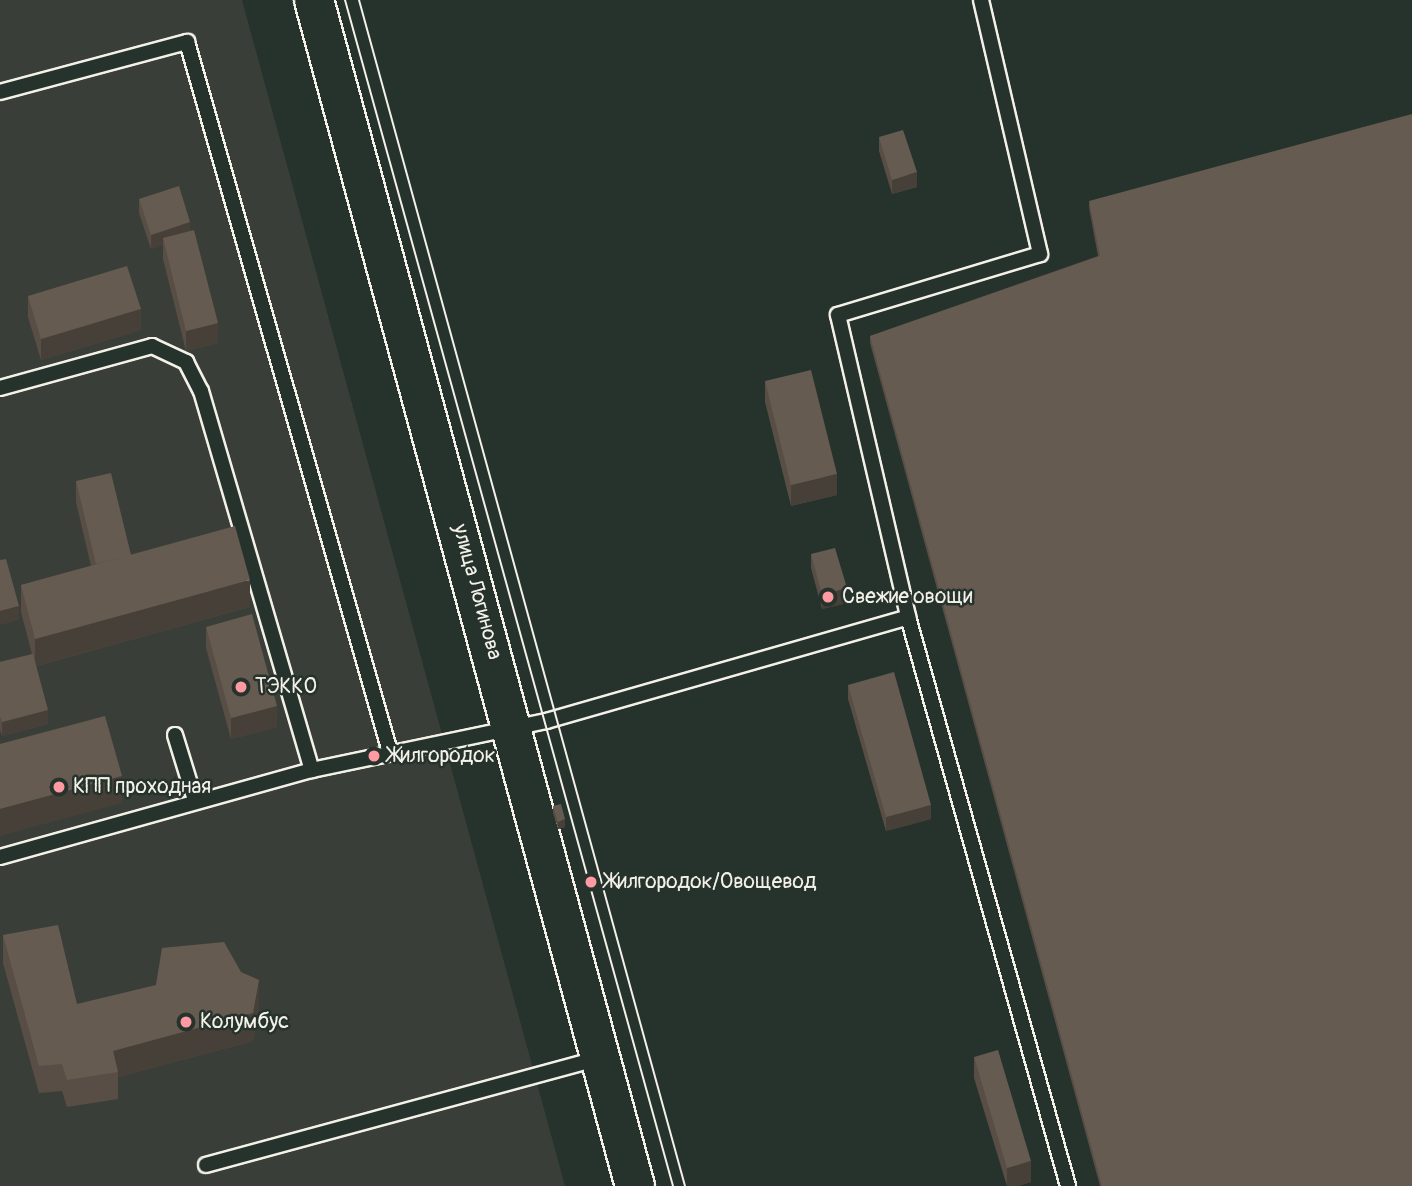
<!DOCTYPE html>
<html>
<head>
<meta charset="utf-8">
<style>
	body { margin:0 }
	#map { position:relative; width:1412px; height:1186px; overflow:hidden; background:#26332d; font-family:Pangolin,sans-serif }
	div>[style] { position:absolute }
	.built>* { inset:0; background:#393f38 }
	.roads { filter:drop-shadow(2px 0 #f4f1e8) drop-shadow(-2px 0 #f4f1e8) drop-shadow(0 2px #f4f1e8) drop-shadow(0 -2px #f4f1e8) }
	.lane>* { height:14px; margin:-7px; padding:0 7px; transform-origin:7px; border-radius:7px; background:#26332d }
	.secondary>* { height:38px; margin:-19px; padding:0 19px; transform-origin:19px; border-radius:19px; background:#26332d }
	.tram>* { height:2px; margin:-1px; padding:0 1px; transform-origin:1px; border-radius:1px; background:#f4f1e8 }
	.wall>* { inset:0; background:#584e45 }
	.shaded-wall>* { inset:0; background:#474038 }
	.building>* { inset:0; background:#665b50 }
	.dots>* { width:19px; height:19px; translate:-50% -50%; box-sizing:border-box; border:4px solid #26332d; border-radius:50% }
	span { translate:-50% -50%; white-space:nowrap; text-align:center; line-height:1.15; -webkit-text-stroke:5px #26332d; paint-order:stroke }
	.street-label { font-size:21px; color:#f4f1e8 }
	.poi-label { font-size:21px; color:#f4f1e8 }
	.left { translate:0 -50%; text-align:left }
</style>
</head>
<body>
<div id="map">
	<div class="built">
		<div style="clip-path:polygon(0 0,242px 0,565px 1186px,0 1186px)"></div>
	</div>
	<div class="roads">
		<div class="lane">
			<div style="left:981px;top:0;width:261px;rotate:76.9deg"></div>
			<div style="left:1040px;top:254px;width:211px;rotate:163.2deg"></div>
			<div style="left:838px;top:315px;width:310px;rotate:76.9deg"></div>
			<div style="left:908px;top:617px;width:591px;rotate:74.29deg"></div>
			<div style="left:0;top:92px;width:194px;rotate:-15deg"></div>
			<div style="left:187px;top:42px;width:738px;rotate:74.04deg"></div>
			<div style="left:0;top:388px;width:158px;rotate:-15.4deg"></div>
			<div style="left:152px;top:346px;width:38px;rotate:25deg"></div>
			<div style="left:186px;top:362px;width:33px;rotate:63deg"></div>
			<div style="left:201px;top:391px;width:395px;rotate:73.7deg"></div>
			<div style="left:175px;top:735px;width:68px;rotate:72.9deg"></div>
			<div style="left:0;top:857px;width:324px;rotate:-15.6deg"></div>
			<div style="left:312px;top:770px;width:239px;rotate:-11.8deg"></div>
			<div style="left:546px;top:721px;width:377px;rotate:-16deg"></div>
			<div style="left:206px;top:1165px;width:407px;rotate:-15.2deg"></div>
		</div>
		<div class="secondary">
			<div style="left:314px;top:0;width:1229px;rotate:74.86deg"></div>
		</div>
	</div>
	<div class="tram">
		<div style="left:345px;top:0;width:1231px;rotate:74.54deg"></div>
		<div style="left:359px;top:0;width:1230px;rotate:74.63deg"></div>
	</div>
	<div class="wall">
		<div style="clip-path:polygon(879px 137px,917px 187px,892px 194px,879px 151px)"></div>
		<div style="clip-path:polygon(139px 199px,190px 231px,218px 343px,186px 351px,163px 259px,163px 245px,151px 249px,139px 213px)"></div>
		<div style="clip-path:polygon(1089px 201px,1412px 1186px,1100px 1186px,870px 343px,870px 336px,1098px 256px,1089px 208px)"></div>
		<div style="clip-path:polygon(28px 296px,141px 330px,41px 360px,28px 317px)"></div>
		<div style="clip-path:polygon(765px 381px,837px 495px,791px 506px,765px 402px)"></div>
		<div style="clip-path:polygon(76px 481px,131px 555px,250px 607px,36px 666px,48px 724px,2px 736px,0 730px,0 662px,32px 654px,21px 612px,21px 585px,91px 566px,76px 502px)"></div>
		<div style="clip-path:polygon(811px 554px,847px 603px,822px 609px,811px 568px)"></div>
		<div style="clip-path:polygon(206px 627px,277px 727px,231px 739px,206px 648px)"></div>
		<div style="clip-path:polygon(848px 685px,931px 819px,886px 831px,848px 699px)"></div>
		<div style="clip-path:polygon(553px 806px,565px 827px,558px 829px,553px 813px)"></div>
		<div style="clip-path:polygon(3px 935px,77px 1004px,259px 1008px,253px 1041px,118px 1077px,118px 1099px,67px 1107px,62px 1091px,39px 1093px,3px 963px)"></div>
		<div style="clip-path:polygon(974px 1057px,1031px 1182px,1018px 1186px,1007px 1186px,974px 1078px)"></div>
	</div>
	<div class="shaded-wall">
		<div style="clip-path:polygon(917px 172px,917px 187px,892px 194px,892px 180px)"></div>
		<div style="clip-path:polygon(190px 222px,190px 236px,163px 238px,163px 245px,151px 249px,151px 235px)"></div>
		<div style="clip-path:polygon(141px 309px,141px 330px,41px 360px,41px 339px)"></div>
		<div style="clip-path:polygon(218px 323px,218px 343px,186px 351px,186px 331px)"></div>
		<div style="clip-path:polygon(837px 474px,837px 495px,791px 506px,791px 485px)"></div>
		<div style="clip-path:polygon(250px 580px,250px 607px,35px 666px,35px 639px)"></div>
		<div style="clip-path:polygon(847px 588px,847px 603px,822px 609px,822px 595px)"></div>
		<div style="clip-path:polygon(19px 606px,19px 620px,0 625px,0 611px)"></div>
		<div style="clip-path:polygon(277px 706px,277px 727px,231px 739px,231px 718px)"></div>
		<div style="clip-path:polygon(48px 710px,48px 724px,2px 736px,2px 722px)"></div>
		<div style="clip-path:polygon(122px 776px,122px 803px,0 836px,0 809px)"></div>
		<div style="clip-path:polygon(931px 805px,931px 819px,886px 831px,886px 817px)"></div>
		<div style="clip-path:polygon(565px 819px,565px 827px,558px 829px,558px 822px)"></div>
		<div style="clip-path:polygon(259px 980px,259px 1008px,253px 1041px,118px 1077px,118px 1072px,113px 1051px)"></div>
		<div style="clip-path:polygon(1031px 1161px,1031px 1182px,1018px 1186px,1007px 1186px,1007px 1168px)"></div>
	</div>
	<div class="building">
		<div style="clip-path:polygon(1412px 114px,1412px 1186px,1102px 1186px,870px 336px,1100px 256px,1089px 201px)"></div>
		<div style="clip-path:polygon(903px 130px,917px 172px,892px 180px,879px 137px)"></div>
		<div style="clip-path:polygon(179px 186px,190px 222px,151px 235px,139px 199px)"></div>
		<div style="clip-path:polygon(194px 230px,218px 323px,186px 331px,163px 238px)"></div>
		<div style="clip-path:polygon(127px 266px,141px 309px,41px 339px,28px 296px)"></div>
		<div style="clip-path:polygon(811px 370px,837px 474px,791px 485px,765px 381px)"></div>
		<div style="clip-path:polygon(111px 473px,131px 555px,96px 564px,76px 481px)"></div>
		<div style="clip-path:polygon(235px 526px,250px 580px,35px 639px,21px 585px)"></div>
		<div style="clip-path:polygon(835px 548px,847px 588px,822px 595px,811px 554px)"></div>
		<div style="clip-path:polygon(6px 559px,19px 606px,0 611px,0 560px)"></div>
		<div style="clip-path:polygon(252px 614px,277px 706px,231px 718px,206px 627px)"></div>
		<div style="clip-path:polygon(33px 654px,48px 710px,2px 722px,0 716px,0 662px)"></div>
		<div style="clip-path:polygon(894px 672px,931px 805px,886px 817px,848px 685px)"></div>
		<div style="clip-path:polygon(105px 716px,122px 776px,0 809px,0 744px)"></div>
		<div style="clip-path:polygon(561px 804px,565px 819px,558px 822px,553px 806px)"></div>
		<div style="clip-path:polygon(58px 925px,77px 1004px,156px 985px,162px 948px,224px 942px,241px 972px,259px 980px,253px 1013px,113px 1051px,118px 1072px,67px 1080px,62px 1064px,39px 1066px,3px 935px)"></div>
		<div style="clip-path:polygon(998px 1050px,1031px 1161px,1007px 1168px,974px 1057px)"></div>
	</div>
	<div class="dots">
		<div style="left:828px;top:597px;background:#ff9aa2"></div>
		<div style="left:241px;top:687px;background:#ff9aa2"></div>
		<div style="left:374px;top:756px;background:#ff9aa2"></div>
		<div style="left:59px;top:787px;background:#ff9aa2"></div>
		<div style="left:591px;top:882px;background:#ff9aa2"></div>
		<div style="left:186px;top:1022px;background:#ff9aa2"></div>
	</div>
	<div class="street-label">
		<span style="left:477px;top:592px;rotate:75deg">улица Логинова</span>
	</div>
	<div class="poi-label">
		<span class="left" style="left:842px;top:597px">Свежие овощи</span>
		<span class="left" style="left:255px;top:687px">ТЭККО</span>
		<span class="left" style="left:388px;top:756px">Жилгородок</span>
		<span class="left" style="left:73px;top:787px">КПП проходная</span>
		<span class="left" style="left:605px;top:882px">Жилгородок/Овощевод</span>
		<span class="left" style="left:200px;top:1022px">Колумбус</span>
	</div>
</div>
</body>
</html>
